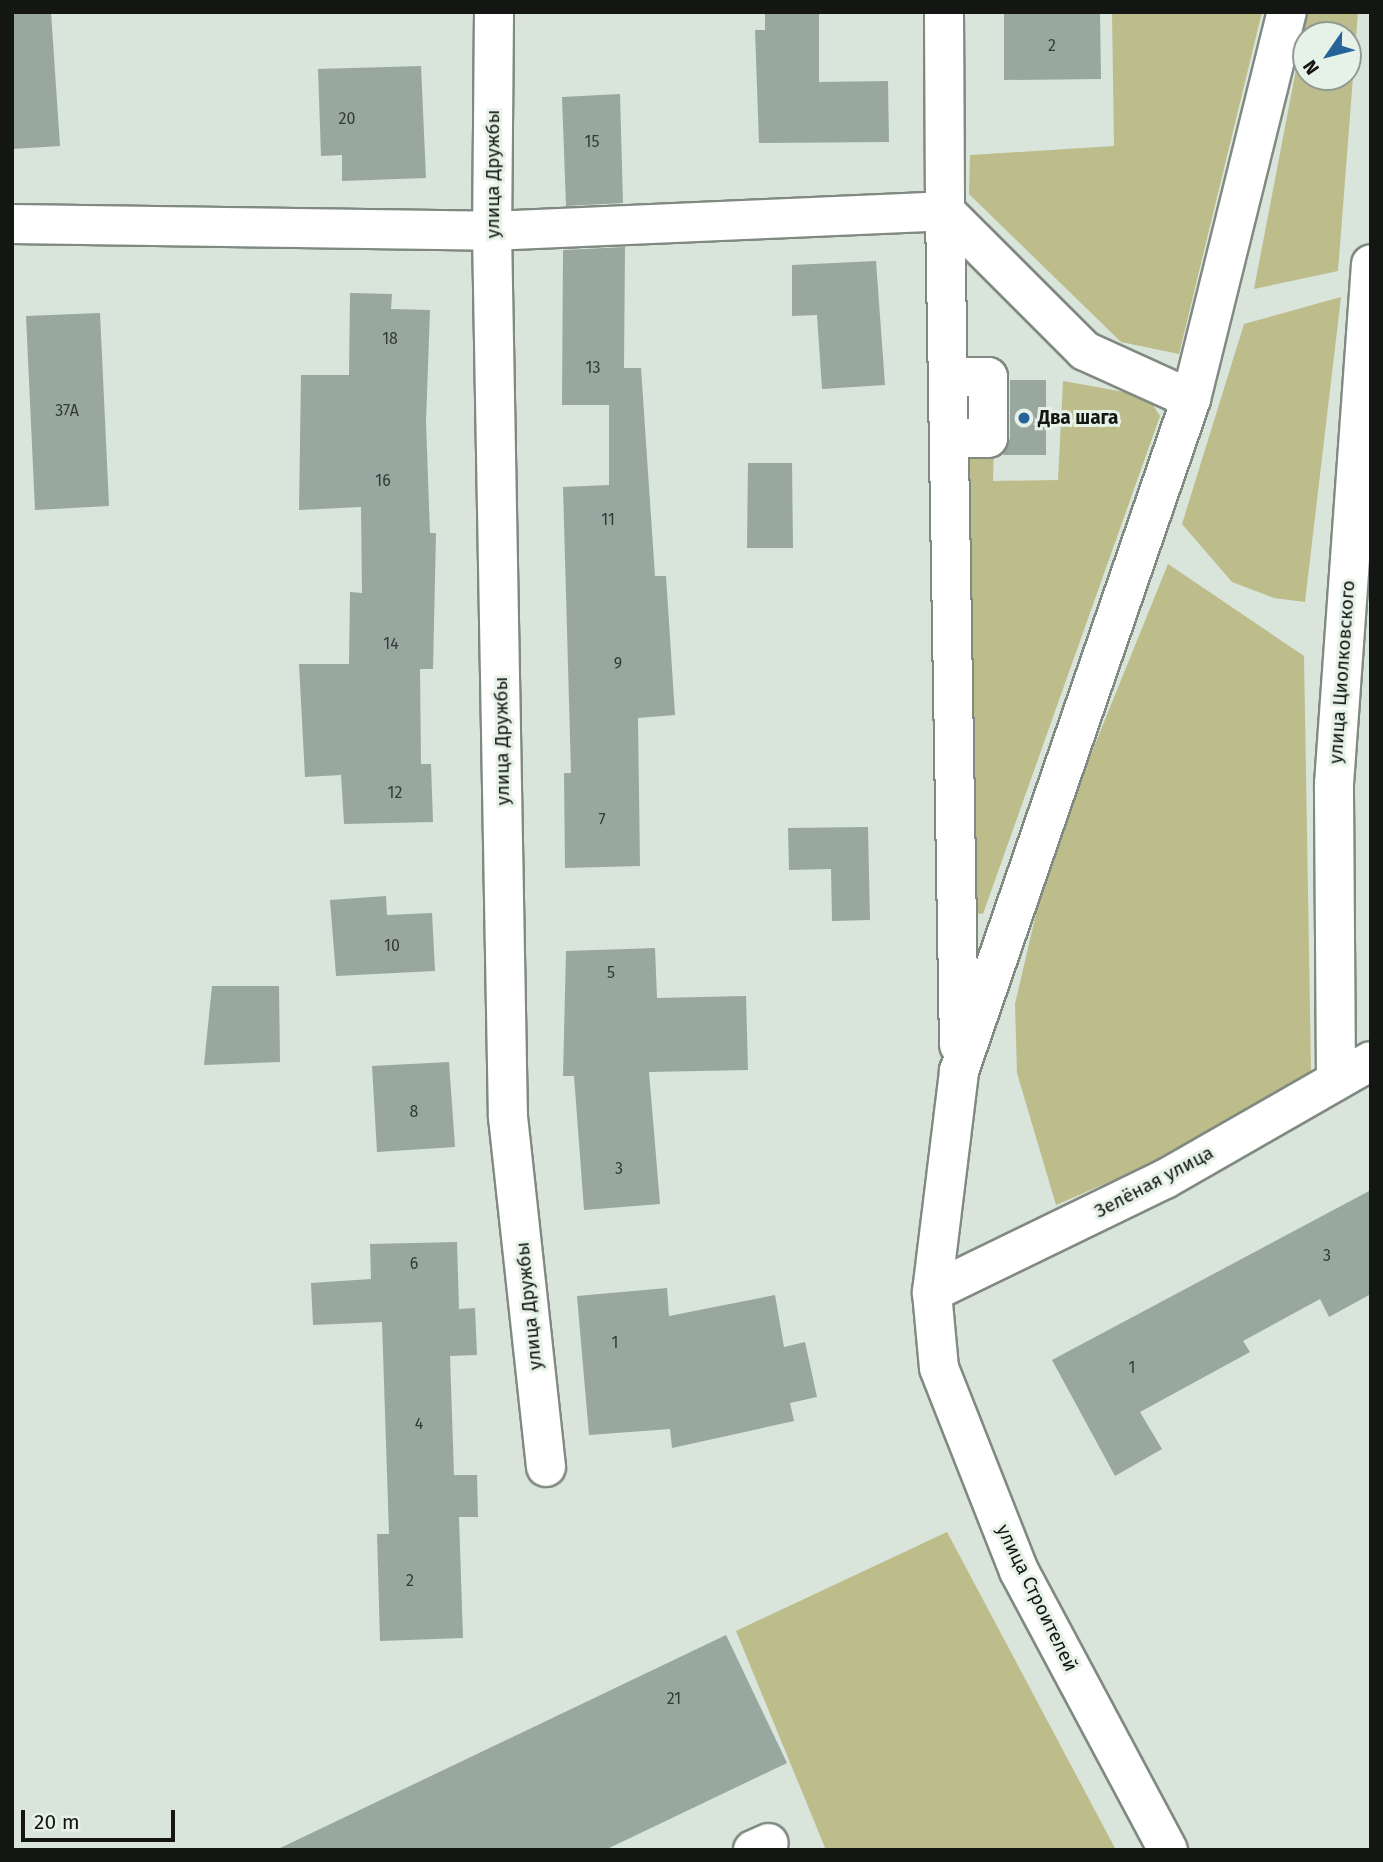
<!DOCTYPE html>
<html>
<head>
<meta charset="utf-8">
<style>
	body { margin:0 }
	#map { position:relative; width:1383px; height:1862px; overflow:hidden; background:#d9e4da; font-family:"Fira Sans",sans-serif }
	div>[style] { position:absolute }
	.green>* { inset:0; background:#bdbc8b }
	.building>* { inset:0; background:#99a7a1 }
	.roads { filter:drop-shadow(2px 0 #808a81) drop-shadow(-2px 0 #808a81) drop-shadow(0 2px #808a81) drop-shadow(0 -2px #808a81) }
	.minor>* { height:38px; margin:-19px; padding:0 19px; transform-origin:19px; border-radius:19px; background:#fff }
	.dots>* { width:19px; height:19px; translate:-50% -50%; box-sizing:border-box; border:4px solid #e6f2e7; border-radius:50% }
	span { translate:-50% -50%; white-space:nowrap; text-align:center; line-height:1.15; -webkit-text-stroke:6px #e6f2e7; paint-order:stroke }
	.number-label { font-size:16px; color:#343a36 }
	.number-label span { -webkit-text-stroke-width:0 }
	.street-label { font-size:19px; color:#131613 }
	.poi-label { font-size:19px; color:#131613; font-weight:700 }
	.left { translate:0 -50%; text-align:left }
	.frame { position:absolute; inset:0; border:14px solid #131613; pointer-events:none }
	.north { position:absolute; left:1292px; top:21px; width:70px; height:70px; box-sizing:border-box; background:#e6f2e7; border:2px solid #929a92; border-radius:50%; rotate:235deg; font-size:19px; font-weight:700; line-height:28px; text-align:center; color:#131613 }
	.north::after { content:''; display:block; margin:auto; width:24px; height:32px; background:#26639a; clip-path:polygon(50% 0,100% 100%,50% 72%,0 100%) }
	.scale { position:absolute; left:21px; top:1810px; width:154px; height:32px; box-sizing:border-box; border:4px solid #131613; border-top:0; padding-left:9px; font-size:21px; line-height:24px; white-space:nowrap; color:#131613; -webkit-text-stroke:5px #e6f2e7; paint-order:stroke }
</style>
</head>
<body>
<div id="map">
	<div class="green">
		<div style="clip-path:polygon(1112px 12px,1262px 12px,1179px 354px,1121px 342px,969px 194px,970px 155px,1114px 146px)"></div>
		<div style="clip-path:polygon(evenodd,1307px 12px,1358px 12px,1338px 271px,1254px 289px,1307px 12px,1306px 35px,1348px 35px,1348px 77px,1306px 77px,1306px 35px)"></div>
		<div style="clip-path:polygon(1341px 297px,1305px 602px,1274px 598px,1232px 582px,1182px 524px,1244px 324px)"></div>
		<div style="clip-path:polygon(1063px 381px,1147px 396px,1160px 416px,983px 914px,962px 912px,960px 444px,994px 445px,993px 481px,1058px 480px)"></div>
		<div style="clip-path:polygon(1168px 564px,1304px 656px,1311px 1071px,1155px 1162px,1056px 1205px,1017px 1073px,1015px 1004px,1049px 858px)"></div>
		<div style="clip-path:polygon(947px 1532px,1116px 1850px,826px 1850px,736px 1631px)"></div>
	</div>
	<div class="building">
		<div style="clip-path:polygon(12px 12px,51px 12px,60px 146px,12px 149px)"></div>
		<div style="clip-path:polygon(1004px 12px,1100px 12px,1101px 79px,1004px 80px)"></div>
		<div style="clip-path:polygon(765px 13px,819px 13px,819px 82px,888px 81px,889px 142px,759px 143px,755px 30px,765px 30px)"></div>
		<div style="clip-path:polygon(421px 66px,426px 178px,342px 181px,342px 155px,321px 156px,318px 69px)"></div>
		<div style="clip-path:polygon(620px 94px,623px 203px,566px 206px,562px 97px)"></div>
		<div style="clip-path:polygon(625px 247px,624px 368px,641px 368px,655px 576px,666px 576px,675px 715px,638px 718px,640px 866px,565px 868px,564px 773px,571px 773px,563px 487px,609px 485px,609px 405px,562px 405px,563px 250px)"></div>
		<div style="clip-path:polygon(876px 261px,885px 385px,822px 389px,817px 315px,792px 316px,792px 265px)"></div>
		<div style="clip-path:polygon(350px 293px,392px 294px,391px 309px,430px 310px,426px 422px,430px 533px,436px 533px,433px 669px,420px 669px,421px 764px,431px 764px,433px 822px,344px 824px,341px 775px,305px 777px,299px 664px,349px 664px,350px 592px,362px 593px,361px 507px,299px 510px,301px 375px,349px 375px)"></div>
		<div style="clip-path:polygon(100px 313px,109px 506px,35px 510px,26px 316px)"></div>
		<div style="clip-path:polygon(1010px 380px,1046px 380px,1046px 455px,1003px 455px,1010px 438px)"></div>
		<div style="clip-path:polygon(748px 463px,792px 463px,793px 548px,747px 548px)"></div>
		<div style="clip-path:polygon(868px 827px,870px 920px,832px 921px,831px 869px,789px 870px,788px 828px)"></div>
		<div style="clip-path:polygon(386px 896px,387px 915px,432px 913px,435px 971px,336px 976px,330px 900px)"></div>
		<div style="clip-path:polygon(655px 948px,657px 998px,746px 996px,748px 1070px,649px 1072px,660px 1204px,584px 1210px,574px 1076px,563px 1076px,566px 951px)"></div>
		<div style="clip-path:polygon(212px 986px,279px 986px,280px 1062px,204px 1065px)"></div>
		<div style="clip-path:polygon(449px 1062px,455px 1147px,377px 1152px,372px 1066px)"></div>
		<div style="clip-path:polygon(1371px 1190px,1371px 1294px,1329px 1317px,1320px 1299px,1243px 1341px,1250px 1352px,1140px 1412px,1162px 1449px,1115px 1476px,1052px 1360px)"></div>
		<div style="clip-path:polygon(457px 1242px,459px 1309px,475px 1308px,477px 1355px,450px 1356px,454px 1475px,477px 1475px,478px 1517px,459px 1517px,463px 1638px,380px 1641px,377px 1534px,389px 1534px,382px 1322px,313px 1325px,311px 1283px,371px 1279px,370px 1244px)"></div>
		<div style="clip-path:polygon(667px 1288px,669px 1316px,775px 1295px,784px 1347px,805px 1342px,817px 1397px,790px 1403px,794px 1421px,672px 1448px,670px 1429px,589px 1435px,577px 1296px)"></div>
		<div style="clip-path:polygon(726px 1635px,787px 1763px,605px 1850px,276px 1850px)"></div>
	</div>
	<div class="roads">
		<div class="minor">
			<div style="left:494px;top:12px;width:219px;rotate:90.5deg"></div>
			<div style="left:492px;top:231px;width:886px;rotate:88.97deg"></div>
			<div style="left:508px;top:1117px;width:352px;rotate:83.8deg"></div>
			<div style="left:944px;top:12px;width:199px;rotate:89.7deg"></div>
			<div style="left:945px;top:211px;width:198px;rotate:45deg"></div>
			<div style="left:1085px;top:351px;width:116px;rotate:24.4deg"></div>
			<div style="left:12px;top:224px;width:480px;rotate:0.8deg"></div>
			<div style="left:492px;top:231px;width:453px;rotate:-2.5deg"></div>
			<div style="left:945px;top:211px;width:834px;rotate:89.04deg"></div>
			<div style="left:948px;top:377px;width:40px"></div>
			<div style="left:988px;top:377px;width:61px;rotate:90deg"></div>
			<div style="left:988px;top:438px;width:39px;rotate:180deg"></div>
			<div style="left:1336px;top:1080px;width:296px;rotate:-90.4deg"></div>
			<div style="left:1334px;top:784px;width:521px;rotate:-85.93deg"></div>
			<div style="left:932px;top:1292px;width:259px;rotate:-25.9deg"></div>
			<div style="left:1165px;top:1179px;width:237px;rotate:-29.8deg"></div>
			<div style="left:753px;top:1850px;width:17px;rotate:-24deg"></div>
			<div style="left:1168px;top:1850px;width:316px;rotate:-118.1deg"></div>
			<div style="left:1019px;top:1571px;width:218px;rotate:-111.5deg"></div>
			<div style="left:939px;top:1368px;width:76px;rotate:-95.3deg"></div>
			<div style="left:932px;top:1292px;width:223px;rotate:-83deg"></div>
			<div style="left:959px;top:1071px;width:711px;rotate:-70.95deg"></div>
			<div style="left:1191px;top:399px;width:399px;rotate:-76.1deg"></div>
		</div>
	</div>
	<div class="dots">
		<div style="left:1024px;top:418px;background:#26639a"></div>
	</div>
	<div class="number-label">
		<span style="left:1052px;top:46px">2</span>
		<span style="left:347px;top:119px">20</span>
		<span style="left:592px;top:142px">15</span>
		<span style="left:390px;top:339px">18</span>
		<span style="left:593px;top:368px">13</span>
		<span style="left:67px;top:411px">37А</span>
		<span style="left:383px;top:481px">16</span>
		<span style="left:608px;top:520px">11</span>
		<span style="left:391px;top:644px">14</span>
		<span style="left:618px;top:664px">9</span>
		<span style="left:395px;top:793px">12</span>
		<span style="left:602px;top:820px">7</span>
		<span style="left:392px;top:946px">10</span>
		<span style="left:611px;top:973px">5</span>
		<span style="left:414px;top:1112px">8</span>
		<span style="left:619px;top:1169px">3</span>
		<span style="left:1327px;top:1256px">3</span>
		<span style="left:414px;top:1264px">6</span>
		<span style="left:615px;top:1343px">1</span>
		<span style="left:1132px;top:1368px">1</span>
		<span style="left:419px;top:1424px">4</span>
		<span style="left:410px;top:1581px">2</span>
		<span style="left:674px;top:1699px">21</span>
	</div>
	<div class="street-label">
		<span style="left:493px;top:174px;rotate:-90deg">улица Дружбы</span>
		<span style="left:1342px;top:672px;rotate:-86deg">улица Циолковского</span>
		<span style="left:502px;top:741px;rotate:-91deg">улица Дружбы</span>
		<span style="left:1154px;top:1182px;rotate:-28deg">Зелёная улица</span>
		<span style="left:529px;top:1306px;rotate:-96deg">улица Дружбы</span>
		<span style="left:1037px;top:1598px;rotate:64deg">улица Строителей</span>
	</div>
	<div class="poi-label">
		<span class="left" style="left:1038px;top:418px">Два шага</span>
	</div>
	<div class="frame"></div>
	<div class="north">N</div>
	<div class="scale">20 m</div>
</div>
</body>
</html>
